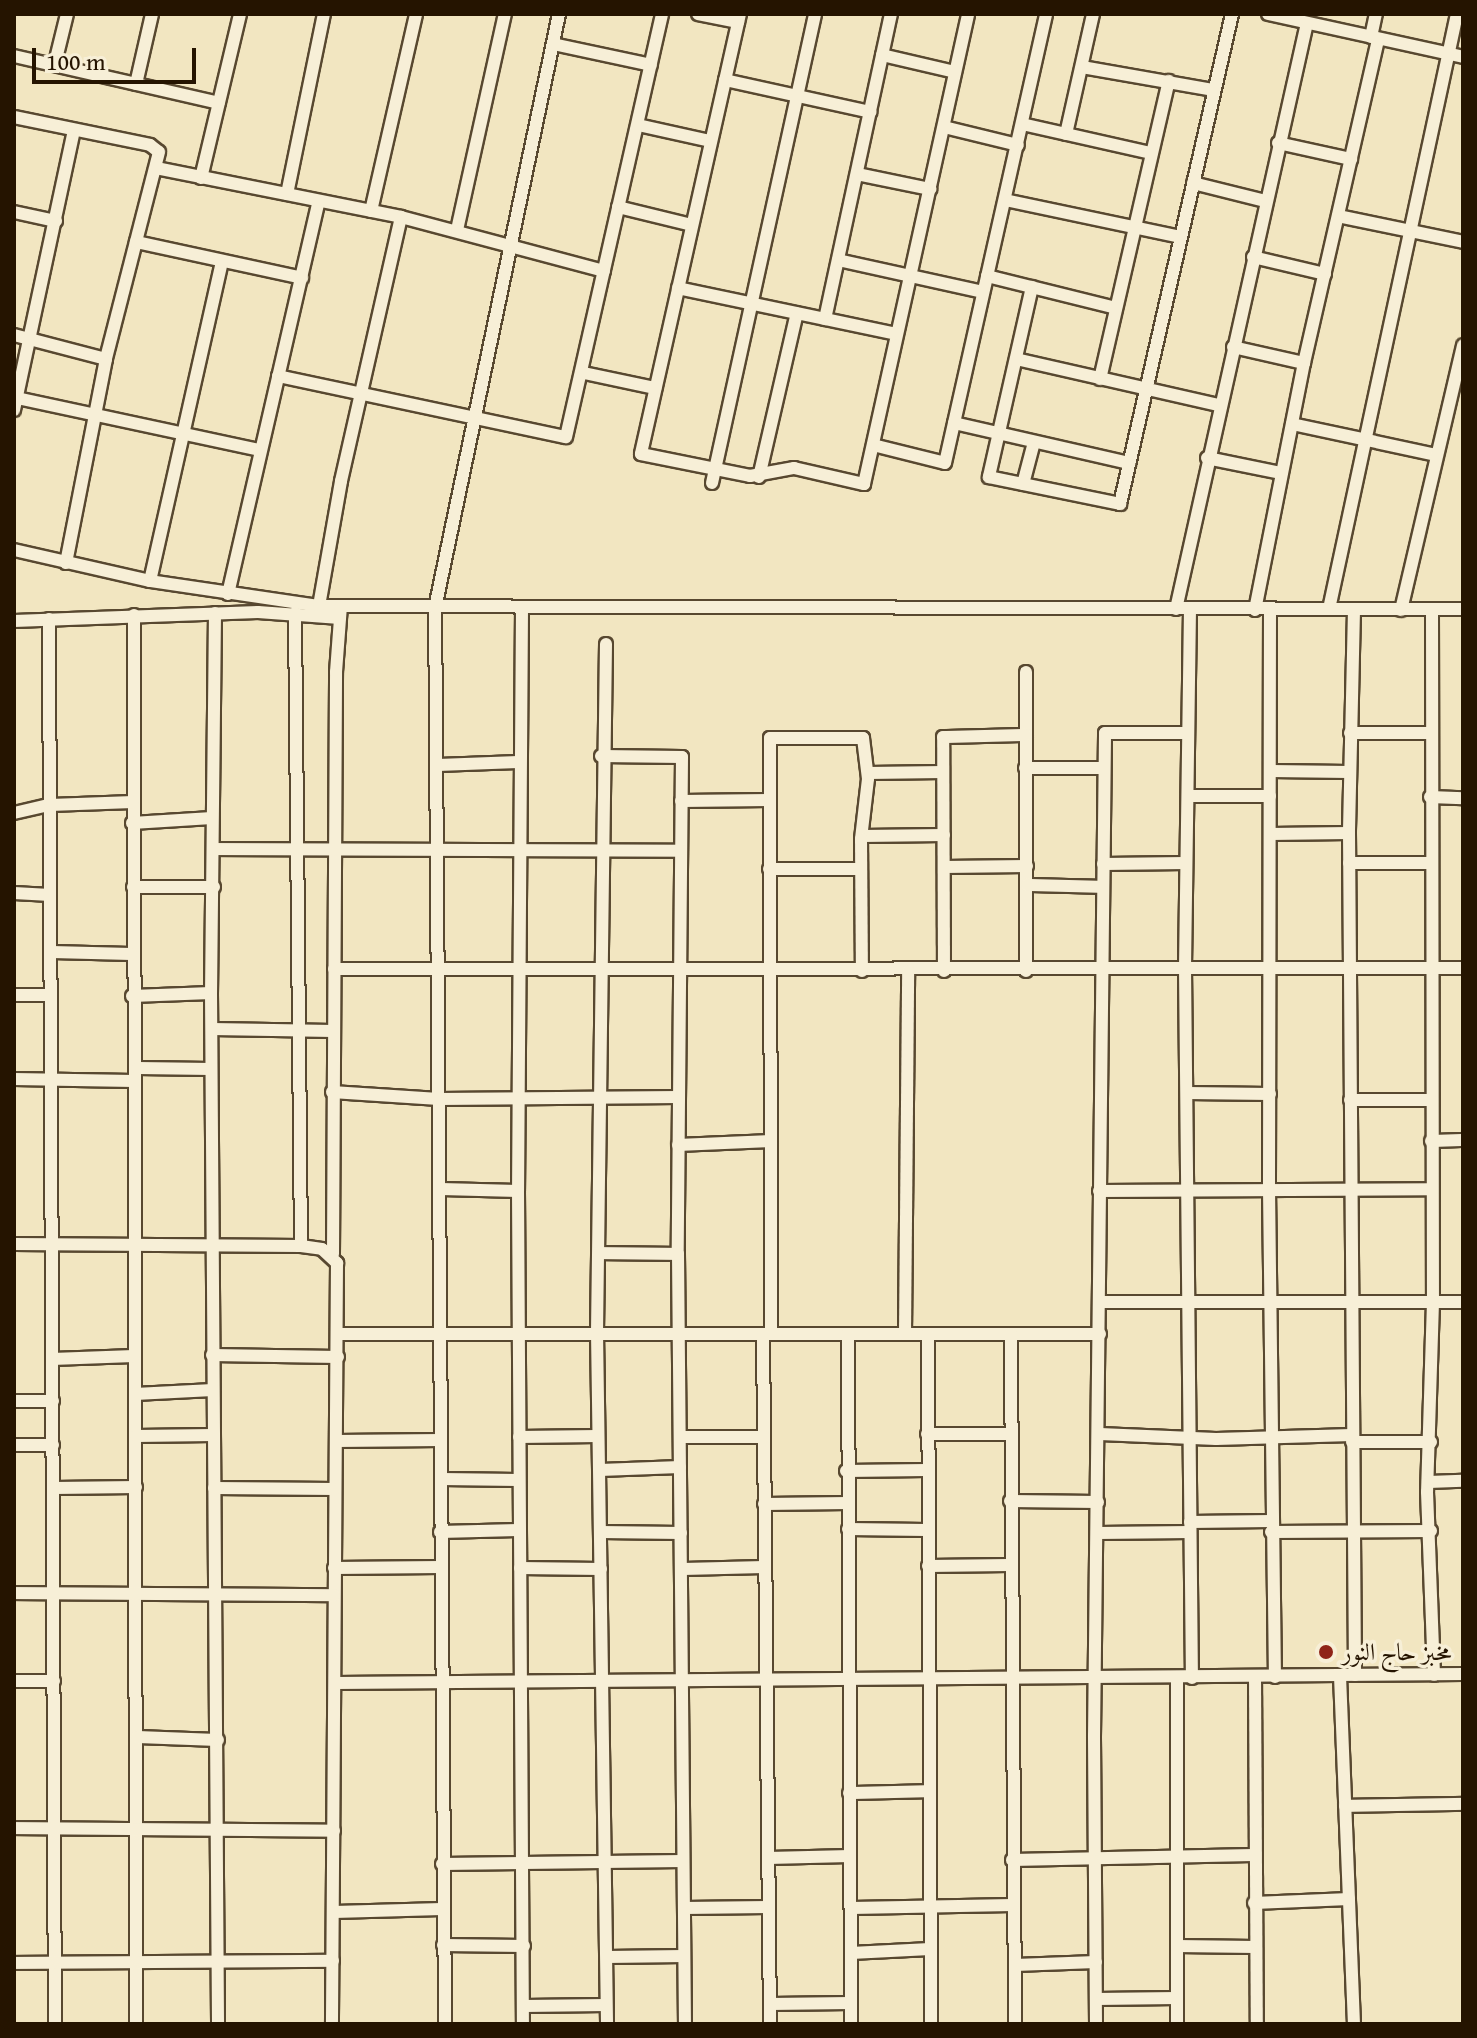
<!DOCTYPE html>
<html>
<head>
<meta charset="utf-8">
<style>
	body { margin:0 }
	#map { position:relative; width:1477px; height:2038px; overflow:hidden; background:#f2e6c1; font-family:"Gentium Book Plus",Amiri,serif }
	div>[style] { position:absolute }
	.roads { filter:drop-shadow(2px 0 #584830) drop-shadow(-2px 0 #584830) drop-shadow(0 2px #584830) drop-shadow(0 -2px #584830) }
	.minor>* { height:12px; margin:-6px; padding:0 6px; transform-origin:6px; border-radius:6px; background:#f7efd7 }
	.dots>* { width:22px; height:22px; translate:-50% -50%; box-sizing:border-box; border:4px solid #f7efd7; border-radius:50% }
	span { translate:-50% -50%; white-space:nowrap; text-align:center; line-height:1.15; -webkit-text-stroke:7px #f7efd7; paint-order:stroke }
	.poi-label { font-size:24px; color:#251400 }
	.left { translate:0 -50%; text-align:left }
	.frame { position:absolute; inset:0; border:16px solid #251400; pointer-events:none }
	.scale { position:absolute; left:32px; top:48px; width:164px; height:36px; box-sizing:border-box; border:4px solid #251400; border-top:0; padding-left:10px; font-size:24px; line-height:28px; white-space:nowrap; color:#251400; -webkit-text-stroke:6px #f7efd7; paint-order:stroke }
</style>
</head>
<body>
<div id="map">
	<div class="roads">
		<div class="minor">
			<div style="left:698px;top:14px;width:41px;rotate:11.3deg"></div>
			<div style="left:740px;top:14px;width:451px;rotate:102.7deg"></div>
			<div style="left:641px;top:454px;width:111px;rotate:11.4deg"></div>
			<div style="left:750px;top:476px;width:45px;rotate:-10.3deg"></div>
			<div style="left:794px;top:468px;width:72px;rotate:12.9deg"></div>
			<div style="left:864px;top:484px;width:481px;rotate:-77.5deg"></div>
			<div style="left:1268px;top:14px;width:200px;rotate:12.4deg"></div>
			<div style="left:1371px;top:37px;width:24px;rotate:-78deg"></div>
			<div style="left:553px;top:44px;width:100px;rotate:12.1deg"></div>
			<div style="left:882px;top:55px;width:75px;rotate:13.1deg"></div>
			<div style="left:14px;top:56px;width:210px;rotate:12.9deg"></div>
			<div style="left:55px;top:63px;width:50px;rotate:-76.2deg"></div>
			<div style="left:1082px;top:67px;width:134px;rotate:9.9deg"></div>
			<div style="left:725px;top:80px;width:149px;rotate:12.4deg"></div>
			<div style="left:136px;top:84px;width:72px;rotate:-77.1deg"></div>
			<div style="left:14px;top:117px;width:139px;rotate:11.6deg"></div>
			<div style="left:150px;top:145px;width:11px;rotate:38deg"></div>
			<div style="left:159px;top:152px;width:214px;rotate:104.4deg"></div>
			<div style="left:106px;top:359px;width:208px;rotate:101.1deg"></div>
			<div style="left:1022px;top:124px;width:132px;rotate:12.7deg"></div>
			<div style="left:638px;top:125px;width:74px;rotate:12.5deg"></div>
			<div style="left:944px;top:127px;width:76px;rotate:13.7deg"></div>
			<div style="left:1066px;top:134px;width:123px;rotate:-77.3deg"></div>
			<div style="left:1278px;top:143px;width:75px;rotate:12.4deg"></div>
			<div style="left:156px;top:168px;width:250px;rotate:11.3deg"></div>
			<div style="left:401px;top:217px;width:210px;rotate:14.9deg"></div>
			<div style="left:857px;top:174px;width:75px;rotate:11.6deg"></div>
			<div style="left:201px;top:178px;width:169px;rotate:-76.6deg"></div>
			<div style="left:1193px;top:183px;width:74px;rotate:14deg"></div>
			<div style="left:287px;top:194px;width:184px;rotate:-78.4deg"></div>
			<div style="left:1005px;top:200px;width:179px;rotate:11.9deg"></div>
			<div style="left:618px;top:207px;width:76px;rotate:13.7deg"></div>
			<div style="left:371px;top:211px;width:202px;rotate:-77.1deg"></div>
			<div style="left:14px;top:212px;width:43px;rotate:12.1deg"></div>
			<div style="left:1338px;top:216px;width:128px;rotate:11.7deg"></div>
			<div style="left:457px;top:230px;width:221px;rotate:-77.5deg"></div>
			<div style="left:136px;top:242px;width:170px;rotate:12.2deg"></div>
			<div style="left:1253px;top:257px;width:74px;rotate:13.3deg"></div>
			<div style="left:838px;top:260px;width:148px;rotate:12.4deg"></div>
			<div style="left:987px;top:276px;width:133px;rotate:13.9deg"></div>
			<div style="left:1032px;top:287px;width:195px;rotate:102.8deg"></div>
			<div style="left:989px;top:477px;width:134px;rotate:11.6deg"></div>
			<div style="left:1120px;top:504px;width:503px;rotate:-77.12deg"></div>
			<div style="left:678px;top:288px;width:223px;rotate:11.9deg"></div>
			<div style="left:825px;top:319px;width:312px;rotate:-77.8deg"></div>
			<div style="left:14px;top:335px;width:95px;rotate:14.6deg"></div>
			<div style="left:1233px;top:347px;width:73px;rotate:12.7deg"></div>
			<div style="left:1016px;top:359px;width:208px;rotate:12.8deg"></div>
			<div style="left:584px;top:373px;width:73px;rotate:11.9deg"></div>
			<div style="left:278px;top:376px;width:294px;rotate:12deg"></div>
			<div style="left:566px;top:437px;width:434px;rotate:-77.2deg"></div>
			<div style="left:1100px;top:379px;width:306px;rotate:-77deg"></div>
			<div style="left:17px;top:398px;width:248px;rotate:12.1deg"></div>
			<div style="left:14px;top:410px;width:286px;rotate:-77.9deg"></div>
			<div style="left:954px;top:423px;width:180px;rotate:12.9deg"></div>
			<div style="left:1292px;top:424px;width:148px;rotate:12.1deg"></div>
			<div style="left:873px;top:445px;width:74px;rotate:14deg"></div>
			<div style="left:945px;top:463px;width:460px;rotate:-77.3deg"></div>
			<div style="left:1207px;top:458px;width:76px;rotate:11.5deg"></div>
			<div style="left:759px;top:477px;width:168px;rotate:-77deg"></div>
			<div style="left:712px;top:483px;width:480px;rotate:-77.6deg"></div>
			<div style="left:1023px;top:484px;width:43px;rotate:-75.3deg"></div>
			<div style="left:14px;top:550px;width:139px;rotate:12.8deg"></div>
			<div style="left:150px;top:581px;width:171px;rotate:8.4deg"></div>
			<div style="left:319px;top:606px;width:1144px;rotate:0.15deg"></div>
			<div style="left:150px;top:581px;width:327px;rotate:-77.3deg"></div>
			<div style="left:228px;top:594px;width:403px;rotate:-77deg"></div>
			<div style="left:319px;top:606px;width:127px;rotate:-80deg"></div>
			<div style="left:341px;top:481px;width:271px;rotate:-77.2deg"></div>
			<div style="left:522px;top:609px;width:582px;rotate:90.39deg"></div>
			<div style="left:518px;top:1191px;width:833px;rotate:89.66deg"></div>
			<div style="left:1176px;top:609px;width:600px;rotate:-77.4deg"></div>
			<div style="left:1190px;top:609px;width:359px;rotate:90.8deg"></div>
			<div style="left:1185px;top:968px;width:710px;rotate:89.44deg"></div>
			<div style="left:1329px;top:609px;width:609px;rotate:-77.86deg"></div>
			<div style="left:1432px;top:609px;width:693px;rotate:89.92deg"></div>
			<div style="left:1433px;top:1302px;width:190px;rotate:91.8deg"></div>
			<div style="left:1427px;top:1492px;width:183px;rotate:87.8deg"></div>
			<div style="left:1255px;top:610px;width:252px;rotate:-78.8deg"></div>
			<div style="left:1304px;top:363px;width:332px;rotate:-77.1deg"></div>
			<div style="left:1270px;top:610px;width:579px;rotate:90.1deg"></div>
			<div style="left:1269px;top:1189px;width:488px;rotate:89.3deg"></div>
			<div style="left:1354px;top:610px;width:223px;rotate:91.3deg"></div>
			<div style="left:1349px;top:833px;width:842px;rotate:89.59deg"></div>
			<div style="left:1401px;top:610px;width:272px;rotate:-76.8deg"></div>
			<div style="left:215px;top:613px;width:380px;rotate:90.6deg"></div>
			<div style="left:211px;top:993px;width:1031px;rotate:89.61deg"></div>
			<div style="left:295px;top:613px;width:633px;rotate:89.46deg"></div>
			<div style="left:134px;top:615px;width:1409px;rotate:89.92deg"></div>
			<div style="left:49px;top:619px;width:1405px;rotate:89.76deg"></div>
			<div style="left:14px;top:621px;width:244px;rotate:-2.1deg"></div>
			<div style="left:258px;top:612px;width:82px;rotate:4.2deg"></div>
			<div style="left:606px;top:644px;width:688px;rotate:90.75deg"></div>
			<div style="left:597px;top:1332px;width:692px;rotate:89.17deg"></div>
			<div style="left:1026px;top:672px;width:299px;rotate:90deg"></div>
			<div style="left:1350px;top:733px;width:81px"></div>
			<div style="left:601px;top:756px;width:81px;rotate:0.7deg"></div>
			<div style="left:682px;top:757px;width:497px;rotate:90.5deg"></div>
			<div style="left:678px;top:1254px;width:770px;rotate:89.48deg"></div>
			<div style="left:438px;top:765px;width:80px;rotate:-2.1deg"></div>
			<div style="left:1025px;top:768px;width:79px"></div>
			<div style="left:1271px;top:771px;width:78px;rotate:0.7deg"></div>
			<div style="left:868px;top:773px;width:75px;rotate:-0.8deg"></div>
			<div style="left:1188px;top:796px;width:82px"></div>
			<div style="left:1430px;top:797px;width:33px;rotate:2deg"></div>
			<div style="left:681px;top:801px;width:88px;rotate:-0.7deg"></div>
			<div style="left:14px;top:813px;width:37px;rotate:-13deg"></div>
			<div style="left:50px;top:805px;width:83px;rotate:-2.1deg"></div>
			<div style="left:132px;top:823px;width:80px;rotate:-3.6deg"></div>
			<div style="left:1270px;top:834px;width:79px;rotate:-0.7deg"></div>
			<div style="left:862px;top:836px;width:82px;rotate:-0.7deg"></div>
			<div style="left:213px;top:849px;width:468px;rotate:0.2deg"></div>
			<div style="left:1349px;top:863px;width:81px"></div>
			<div style="left:1103px;top:864px;width:83px;rotate:-0.7deg"></div>
			<div style="left:944px;top:867px;width:83px;rotate:-0.7deg"></div>
			<div style="left:769px;top:869px;width:92px"></div>
			<div style="left:1027px;top:885px;width:74px;rotate:1.5deg"></div>
			<div style="left:133px;top:887px;width:81px"></div>
			<div style="left:14px;top:893px;width:36px;rotate:3deg"></div>
			<div style="left:52px;top:952px;width:79px;rotate:1.5deg"></div>
			<div style="left:334px;top:969px;width:1129px;rotate:-0.05deg"></div>
			<div style="left:944px;top:971px;width:234px;rotate:-90.2deg"></div>
			<div style="left:943px;top:737px;width:83px;rotate:-1.4deg"></div>
			<div style="left:14px;top:995px;width:37px"></div>
			<div style="left:132px;top:996px;width:79px;rotate:-2.2deg"></div>
			<div style="left:212px;top:1029px;width:121px;rotate:0.9deg"></div>
			<div style="left:138px;top:1068px;width:73px;rotate:0.8deg"></div>
			<div style="left:14px;top:1079px;width:120px;rotate:1deg"></div>
			<div style="left:332px;top:1092px;width:107px;rotate:3.7deg"></div>
			<div style="left:439px;top:1099px;width:240px;rotate:-0.5deg"></div>
			<div style="left:1187px;top:1093px;width:83px;rotate:0.7deg"></div>
			<div style="left:1350px;top:1100px;width:81px"></div>
			<div style="left:1431px;top:1141px;width:32px;rotate:-2deg"></div>
			<div style="left:678px;top:1145px;width:93px;rotate:-2.5deg"></div>
			<div style="left:441px;top:1189px;width:77px;rotate:1.5deg"></div>
			<div style="left:1099px;top:1191px;width:333px;rotate:-0.3deg"></div>
			<div style="left:14px;top:1244px;width:287px;rotate:0.4deg"></div>
			<div style="left:301px;top:1246px;width:21px;rotate:8deg"></div>
			<div style="left:322px;top:1249px;width:21px;rotate:43deg"></div>
			<div style="left:337px;top:1263px;width:761px;rotate:90.38deg"></div>
			<div style="left:599px;top:1253px;width:79px;rotate:0.7deg"></div>
			<div style="left:333px;top:1254px;width:582px;rotate:-89.7deg"></div>
			<div style="left:336px;top:672px;width:66px;rotate:-85.7deg"></div>
			<div style="left:1100px;top:1302px;width:363px"></div>
			<div style="left:771px;top:1333px;width:595px;rotate:-90.1deg"></div>
			<div style="left:770px;top:738px;width:93px"></div>
			<div style="left:863px;top:738px;width:41px;rotate:83deg"></div>
			<div style="left:868px;top:779px;width:60px;rotate:96.7deg"></div>
			<div style="left:861px;top:839px;width:132px;rotate:89.6deg"></div>
			<div style="left:339px;top:1334px;width:761px"></div>
			<div style="left:763px;top:1334px;width:690px;rotate:89.42deg"></div>
			<div style="left:848px;top:1334px;width:690px;rotate:89.75deg"></div>
			<div style="left:905px;top:1334px;width:363px;rotate:-89.5deg"></div>
			<div style="left:928px;top:1334px;width:690px;rotate:89.75deg"></div>
			<div style="left:1011px;top:1334px;width:690px;rotate:89.67deg"></div>
			<div style="left:212px;top:1355px;width:126px;rotate:0.9deg"></div>
			<div style="left:52px;top:1359px;width:82px;rotate:-2.1deg"></div>
			<div style="left:135px;top:1394px;width:78px;rotate:-2.9deg"></div>
			<div style="left:14px;top:1401px;width:39px"></div>
			<div style="left:927px;top:1434px;width:84px"></div>
			<div style="left:1100px;top:1434px;width:116px;rotate:2.5deg"></div>
			<div style="left:1216px;top:1439px;width:136px;rotate:-1.7deg"></div>
			<div style="left:136px;top:1436px;width:77px;rotate:-0.7deg"></div>
			<div style="left:519px;top:1437px;width:79px;rotate:-0.7deg"></div>
			<div style="left:680px;top:1437px;width:84px"></div>
			<div style="left:336px;top:1441px;width:105px;rotate:-0.5deg"></div>
			<div style="left:1352px;top:1442px;width:79px"></div>
			<div style="left:14px;top:1445px;width:39px"></div>
			<div style="left:600px;top:1470px;width:80px;rotate:-2.1deg"></div>
			<div style="left:846px;top:1471px;width:80px;rotate:-0.7deg"></div>
			<div style="left:442px;top:1479px;width:76px;rotate:0.8deg"></div>
			<div style="left:1428px;top:1482px;width:35px;rotate:-2deg"></div>
			<div style="left:54px;top:1488px;width:82px;rotate:-0.7deg"></div>
			<div style="left:214px;top:1488px;width:121px;rotate:0.5deg"></div>
			<div style="left:1010px;top:1501px;width:88px;rotate:0.7deg"></div>
			<div style="left:764px;top:1504px;width:84px;rotate:-0.7deg"></div>
			<div style="left:1190px;top:1522px;width:81px;rotate:-0.7deg"></div>
			<div style="left:848px;top:1529px;width:78px;rotate:0.7deg"></div>
			<div style="left:440px;top:1532px;width:78px;rotate:-1.5deg"></div>
			<div style="left:601px;top:1532px;width:80px;rotate:0.7deg"></div>
			<div style="left:1271px;top:1532px;width:160px;rotate:-0.4deg"></div>
			<div style="left:1098px;top:1533px;width:92px;rotate:-0.6deg"></div>
			<div style="left:928px;top:1566px;width:81px;rotate:-0.7deg"></div>
			<div style="left:334px;top:1568px;width:106px;rotate:-0.5deg"></div>
			<div style="left:520px;top:1568px;width:81px;rotate:0.7deg"></div>
			<div style="left:683px;top:1569px;width:81px;rotate:-1.4deg"></div>
			<div style="left:14px;top:1593px;width:320px;rotate:0.4deg"></div>
			<div style="left:1340px;top:1676px;width:348px;rotate:87.7deg"></div>
			<div style="left:1255px;top:1677px;width:347px;rotate:89.7deg"></div>
			<div style="left:1177px;top:1678px;width:346px;rotate:90deg"></div>
			<div style="left:14px;top:1681px;width:40px"></div>
			<div style="left:336px;top:1683px;width:1127px;rotate:-0.46deg"></div>
			<div style="left:137px;top:1737px;width:81px;rotate:2.1deg"></div>
			<div style="left:849px;top:1793px;width:80px;rotate:-1.4deg"></div>
			<div style="left:1345px;top:1806px;width:118px;rotate:-1deg"></div>
			<div style="left:14px;top:1828px;width:320px;rotate:0.5deg"></div>
			<div style="left:768px;top:1858px;width:82px;rotate:-1.4deg"></div>
			<div style="left:1012px;top:1860px;width:241px;rotate:-1.2deg"></div>
			<div style="left:442px;top:1864px;width:241px;rotate:-0.7deg"></div>
			<div style="left:1254px;top:1903px;width:95px;rotate:-2.4deg"></div>
			<div style="left:684px;top:1908px;width:84px;rotate:-0.7deg"></div>
			<div style="left:851px;top:1908px;width:162px;rotate:-1.1deg"></div>
			<div style="left:334px;top:1912px;width:108px;rotate:-1.6deg"></div>
			<div style="left:443px;top:1945px;width:81px;rotate:0.7deg"></div>
			<div style="left:1177px;top:1946px;width:78px;rotate:0.7deg"></div>
			<div style="left:851px;top:1953px;width:79px;rotate:-2.9deg"></div>
			<div style="left:607px;top:1957px;width:77px;rotate:-0.7deg"></div>
			<div style="left:14px;top:1963px;width:319px;rotate:-0.4deg"></div>
			<div style="left:1015px;top:1965px;width:81px;rotate:-2.1deg"></div>
			<div style="left:1096px;top:1999px;width:81px;rotate:-0.7deg"></div>
			<div style="left:770px;top:2004px;width:80px;rotate:-0.7deg"></div>
			<div style="left:524px;top:2006px;width:82px;rotate:-0.7deg"></div>
			<div style="left:445px;top:2024px;width:1416px;rotate:-90.4deg"></div>
			<div style="left:435px;top:608px;width:607px;rotate:-78.21deg"></div>
			<div style="left:1096px;top:2024px;width:288px;rotate:-90.4deg"></div>
			<div style="left:1094px;top:1736px;width:1003px;rotate:-89.37deg"></div>
			<div style="left:1105px;top:733px;width:83px"></div>
		</div>
	</div>
	<div class="dots">
		<div style="left:1326px;top:1652px;background:#8f2418"></div>
	</div>
	<div class="poi-label">
		<span class="left" style="left:1342px;top:1652px">مخبز حاج النور</span>
	</div>
	<div class="frame"></div>
	<div class="scale">100 m</div>
</div>
</body>
</html>
